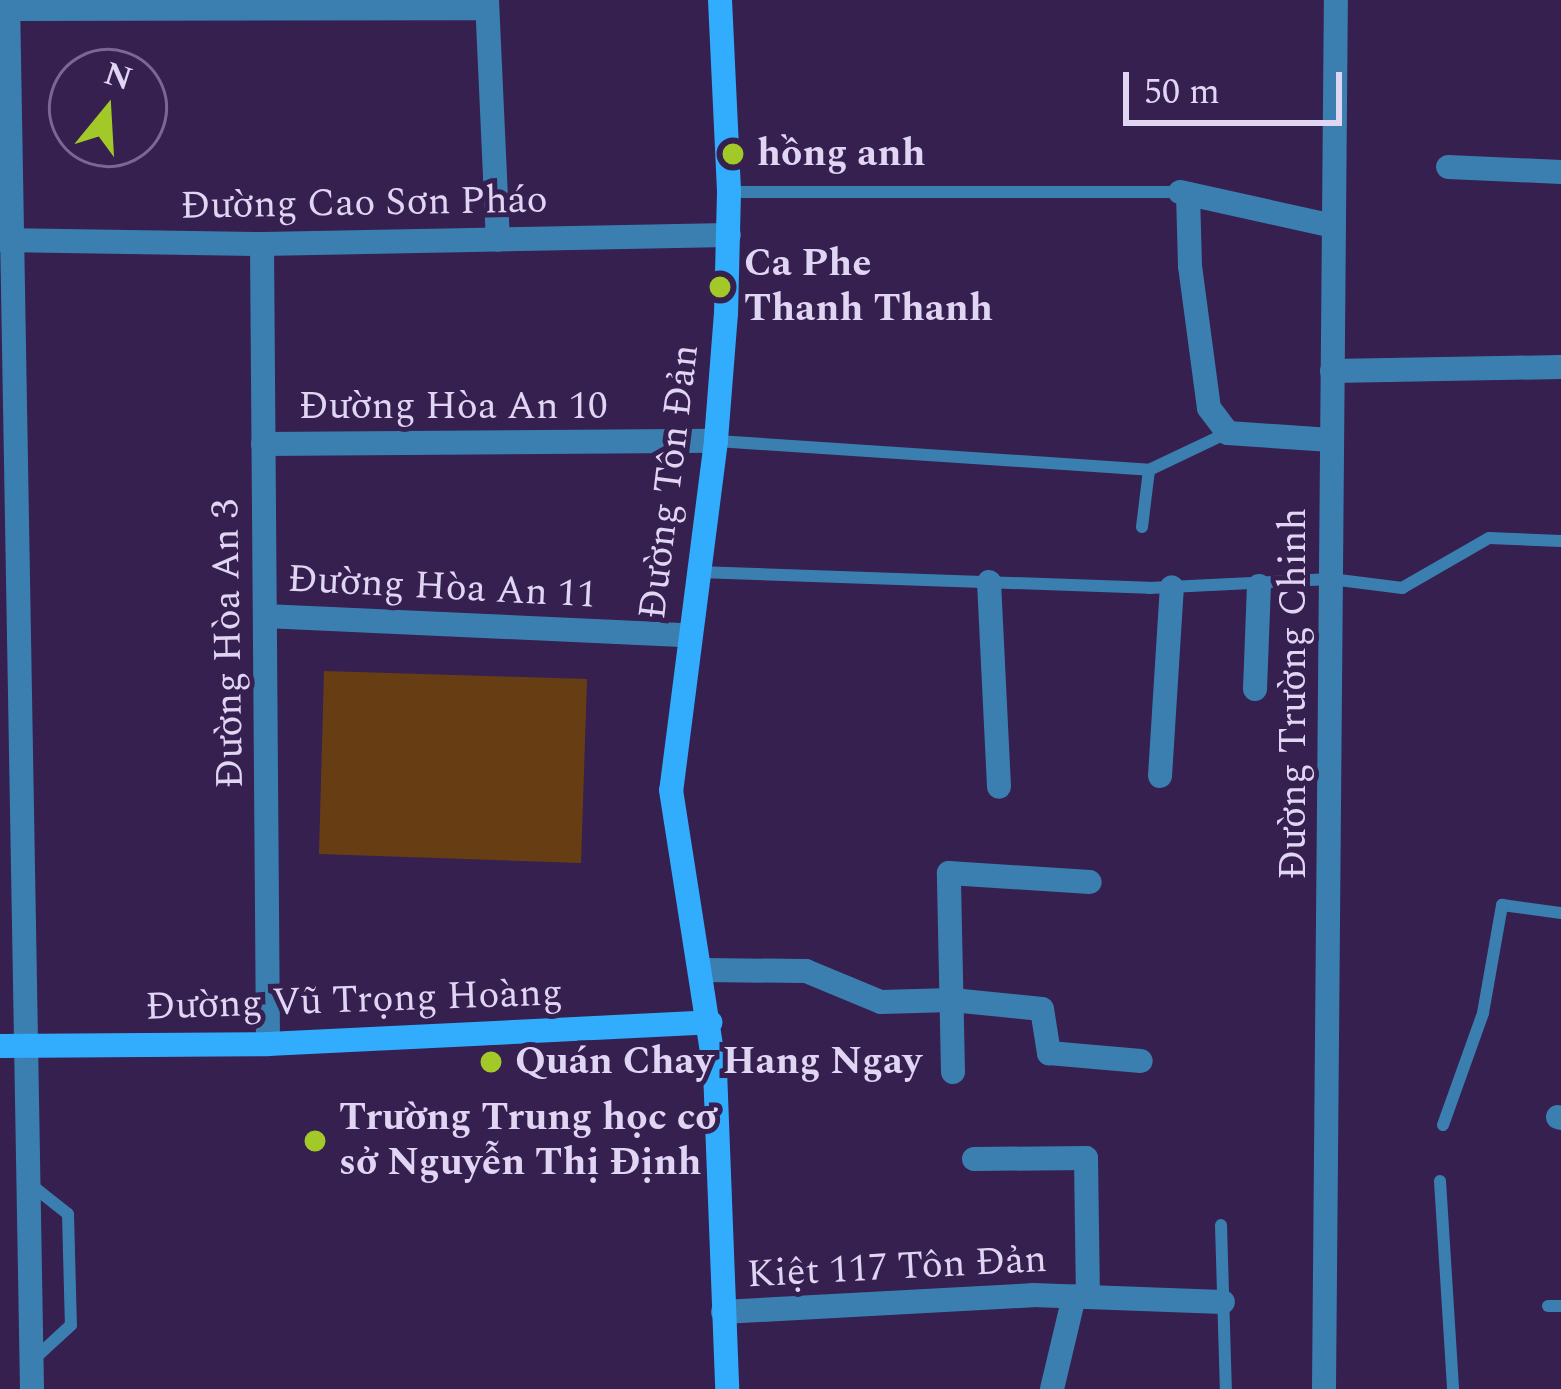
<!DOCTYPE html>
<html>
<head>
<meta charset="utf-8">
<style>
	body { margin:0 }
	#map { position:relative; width:1561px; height:1389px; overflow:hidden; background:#362050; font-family:Spectral,serif }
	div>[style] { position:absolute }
	.green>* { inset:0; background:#673e13 }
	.lane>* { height:12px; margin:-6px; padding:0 6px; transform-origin:6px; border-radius:6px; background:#3b7fb1 }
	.street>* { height:24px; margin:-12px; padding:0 12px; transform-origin:12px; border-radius:12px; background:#3b7fb1 }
	.secondary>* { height:24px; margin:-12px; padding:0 12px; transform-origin:12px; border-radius:12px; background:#32adfd }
	.dots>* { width:33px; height:33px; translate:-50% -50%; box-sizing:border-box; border:6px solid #362050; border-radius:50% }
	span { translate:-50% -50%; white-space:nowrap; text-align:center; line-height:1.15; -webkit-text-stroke:10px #362050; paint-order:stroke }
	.poi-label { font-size:39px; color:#e1d5f4; font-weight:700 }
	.left { translate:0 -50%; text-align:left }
	.street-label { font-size:39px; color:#e1d5f4 }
	.north { position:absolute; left:48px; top:48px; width:120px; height:120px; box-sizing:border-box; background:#362050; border:3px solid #7a6892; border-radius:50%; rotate:18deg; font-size:33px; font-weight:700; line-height:48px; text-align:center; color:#e1d5f4 }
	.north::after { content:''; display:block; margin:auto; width:42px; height:54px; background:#a2c927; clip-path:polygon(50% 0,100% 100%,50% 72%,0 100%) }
	.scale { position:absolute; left:1123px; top:72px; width:219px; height:54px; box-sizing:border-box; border:6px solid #e1d5f4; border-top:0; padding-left:15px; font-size:36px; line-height:42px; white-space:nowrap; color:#e1d5f4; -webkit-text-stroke:9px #362050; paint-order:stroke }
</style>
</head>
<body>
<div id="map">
	<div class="green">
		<div style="clip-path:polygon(324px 671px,587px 679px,581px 863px,319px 854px)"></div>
	</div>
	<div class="lane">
		<div style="left:729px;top:192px;width:451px"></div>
		<div style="left:717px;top:441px;width:433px;rotate:3.8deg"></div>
		<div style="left:1149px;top:470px;width:86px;rotate:-25.4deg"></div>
		<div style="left:1142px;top:527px;width:57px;rotate:-83deg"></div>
		<div style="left:698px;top:572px;width:451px;rotate:2deg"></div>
		<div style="left:1149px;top:588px;width:182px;rotate:-2.8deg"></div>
		<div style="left:1331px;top:579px;width:72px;rotate:7.2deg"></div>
		<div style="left:1402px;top:588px;width:100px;rotate:-29.9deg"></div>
		<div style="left:1489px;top:538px;width:72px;rotate:2.4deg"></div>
		<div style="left:1443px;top:1125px;width:119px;rotate:-70.3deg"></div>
		<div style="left:1483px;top:1013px;width:110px;rotate:-80deg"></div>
		<div style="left:1502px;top:905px;width:60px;rotate:7.7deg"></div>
		<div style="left:1440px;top:1181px;width:208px;rotate:86.4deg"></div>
		<div style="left:30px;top:1184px;width:48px;rotate:38.3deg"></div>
		<div style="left:68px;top:1214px;width:111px;rotate:88.5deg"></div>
		<div style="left:71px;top:1325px;width:53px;rotate:137.3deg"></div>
		<div style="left:1221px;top:1225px;width:164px;rotate:88.3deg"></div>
		<div style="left:1548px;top:1306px;width:13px"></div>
	</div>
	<div class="street">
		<div style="left:8px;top:0;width:1389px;rotate:89.01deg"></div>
		<div style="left:487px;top:0;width:240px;rotate:87.4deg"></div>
		<div style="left:9px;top:9px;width:478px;rotate:-0.1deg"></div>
		<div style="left:1448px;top:167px;width:113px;rotate:2.5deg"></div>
		<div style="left:1180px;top:192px;width:157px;rotate:12.5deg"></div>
		<div style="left:1188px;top:194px;width:72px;rotate:88.4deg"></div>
		<div style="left:1190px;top:266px;width:143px;rotate:82.4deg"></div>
		<div style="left:1209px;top:408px;width:31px;rotate:53deg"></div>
		<div style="left:1228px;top:433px;width:103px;rotate:3.9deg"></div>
		<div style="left:0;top:240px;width:262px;rotate:0.9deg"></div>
		<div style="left:262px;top:244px;width:467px;rotate:-1.1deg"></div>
		<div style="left:262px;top:244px;width:800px;rotate:89.57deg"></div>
		<div style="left:1332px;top:371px;width:229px;rotate:-1deg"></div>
		<div style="left:263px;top:444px;width:453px;rotate:-0.4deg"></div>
		<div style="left:989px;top:582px;width:205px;rotate:87.2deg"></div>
		<div style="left:265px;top:616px;width:422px;rotate:2.6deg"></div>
		<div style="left:1255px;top:689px;width:103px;rotate:-87.8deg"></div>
		<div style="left:1160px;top:776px;width:189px;rotate:-86.4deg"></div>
		<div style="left:703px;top:970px;width:103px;rotate:0.6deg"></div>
		<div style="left:806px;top:971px;width:81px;rotate:22.5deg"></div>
		<div style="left:881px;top:1002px;width:71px;rotate:-1.6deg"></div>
		<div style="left:952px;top:1000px;width:90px;rotate:5.7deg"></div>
		<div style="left:1042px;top:1009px;width:45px;rotate:81deg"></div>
		<div style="left:1049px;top:1053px;width:92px;rotate:5deg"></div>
		<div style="left:953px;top:1072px;width:199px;rotate:-91.2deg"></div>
		<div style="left:949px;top:873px;width:141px;rotate:3.7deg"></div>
		<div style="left:1558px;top:1117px;width:3px;rotate:18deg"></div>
		<div style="left:974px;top:1159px;width:112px;rotate:-0.5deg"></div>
		<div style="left:1086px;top:1158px;width:139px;rotate:89.2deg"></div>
		<div style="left:723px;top:1312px;width:310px;rotate:-3.1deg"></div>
		<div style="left:1033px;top:1295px;width:190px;rotate:2.1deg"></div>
		<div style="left:1052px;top:1389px;width:95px;rotate:-76.6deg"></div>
		<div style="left:1324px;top:1389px;width:1389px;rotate:-89.51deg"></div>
	</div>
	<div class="secondary">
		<div style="left:720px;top:0;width:192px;rotate:87.3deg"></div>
		<div style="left:729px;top:192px;width:121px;rotate:91.4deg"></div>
		<div style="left:726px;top:313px;width:128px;rotate:94.5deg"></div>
		<div style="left:716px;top:441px;width:352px;rotate:97.3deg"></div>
		<div style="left:671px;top:790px;width:283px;rotate:81.1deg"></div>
		<div style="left:715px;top:1070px;width:319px;rotate:87.8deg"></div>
		<div style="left:0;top:1046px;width:268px;rotate:-0.4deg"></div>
		<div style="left:268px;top:1044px;width:443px;rotate:-2.8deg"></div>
	</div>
	<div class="dots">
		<div style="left:733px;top:154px;background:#a2c927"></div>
		<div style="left:720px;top:287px;background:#a2c927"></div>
		<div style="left:491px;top:1062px;background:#a2c927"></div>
		<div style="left:315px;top:1141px;background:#a2c927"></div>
	</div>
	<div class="poi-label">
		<span class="left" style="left:757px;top:154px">hồng anh</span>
		<span class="left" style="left:744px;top:287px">Ca Phe<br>Thanh Thanh</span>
		<span class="left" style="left:515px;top:1062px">Quán Chay Hang Ngay</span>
		<span class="left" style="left:339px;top:1141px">Trường Trung học cơ<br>sở Nguyễn Thị Định</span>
	</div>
	<div class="street-label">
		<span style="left:364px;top:204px;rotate:-1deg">Đường Cao Sơn Pháo</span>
		<span style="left:453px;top:407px">Đường Hòa An 10</span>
		<span style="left:670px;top:482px;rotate:-83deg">Đường Tôn Đản</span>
		<span style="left:442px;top:588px;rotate:3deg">Đường Hòa An 11</span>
		<span style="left:229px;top:644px;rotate:-91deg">Đường Hòa An 3</span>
		<span style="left:1294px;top:694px;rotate:-90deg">Đường Trường Chinh</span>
		<span style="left:354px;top:1001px;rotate:-2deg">Đường Vũ Trọng Hoàng</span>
		<span style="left:897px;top:1268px;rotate:-3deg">Kiệt 117 Tôn Đản</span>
	</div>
	<div class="north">N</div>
	<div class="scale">50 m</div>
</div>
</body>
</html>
